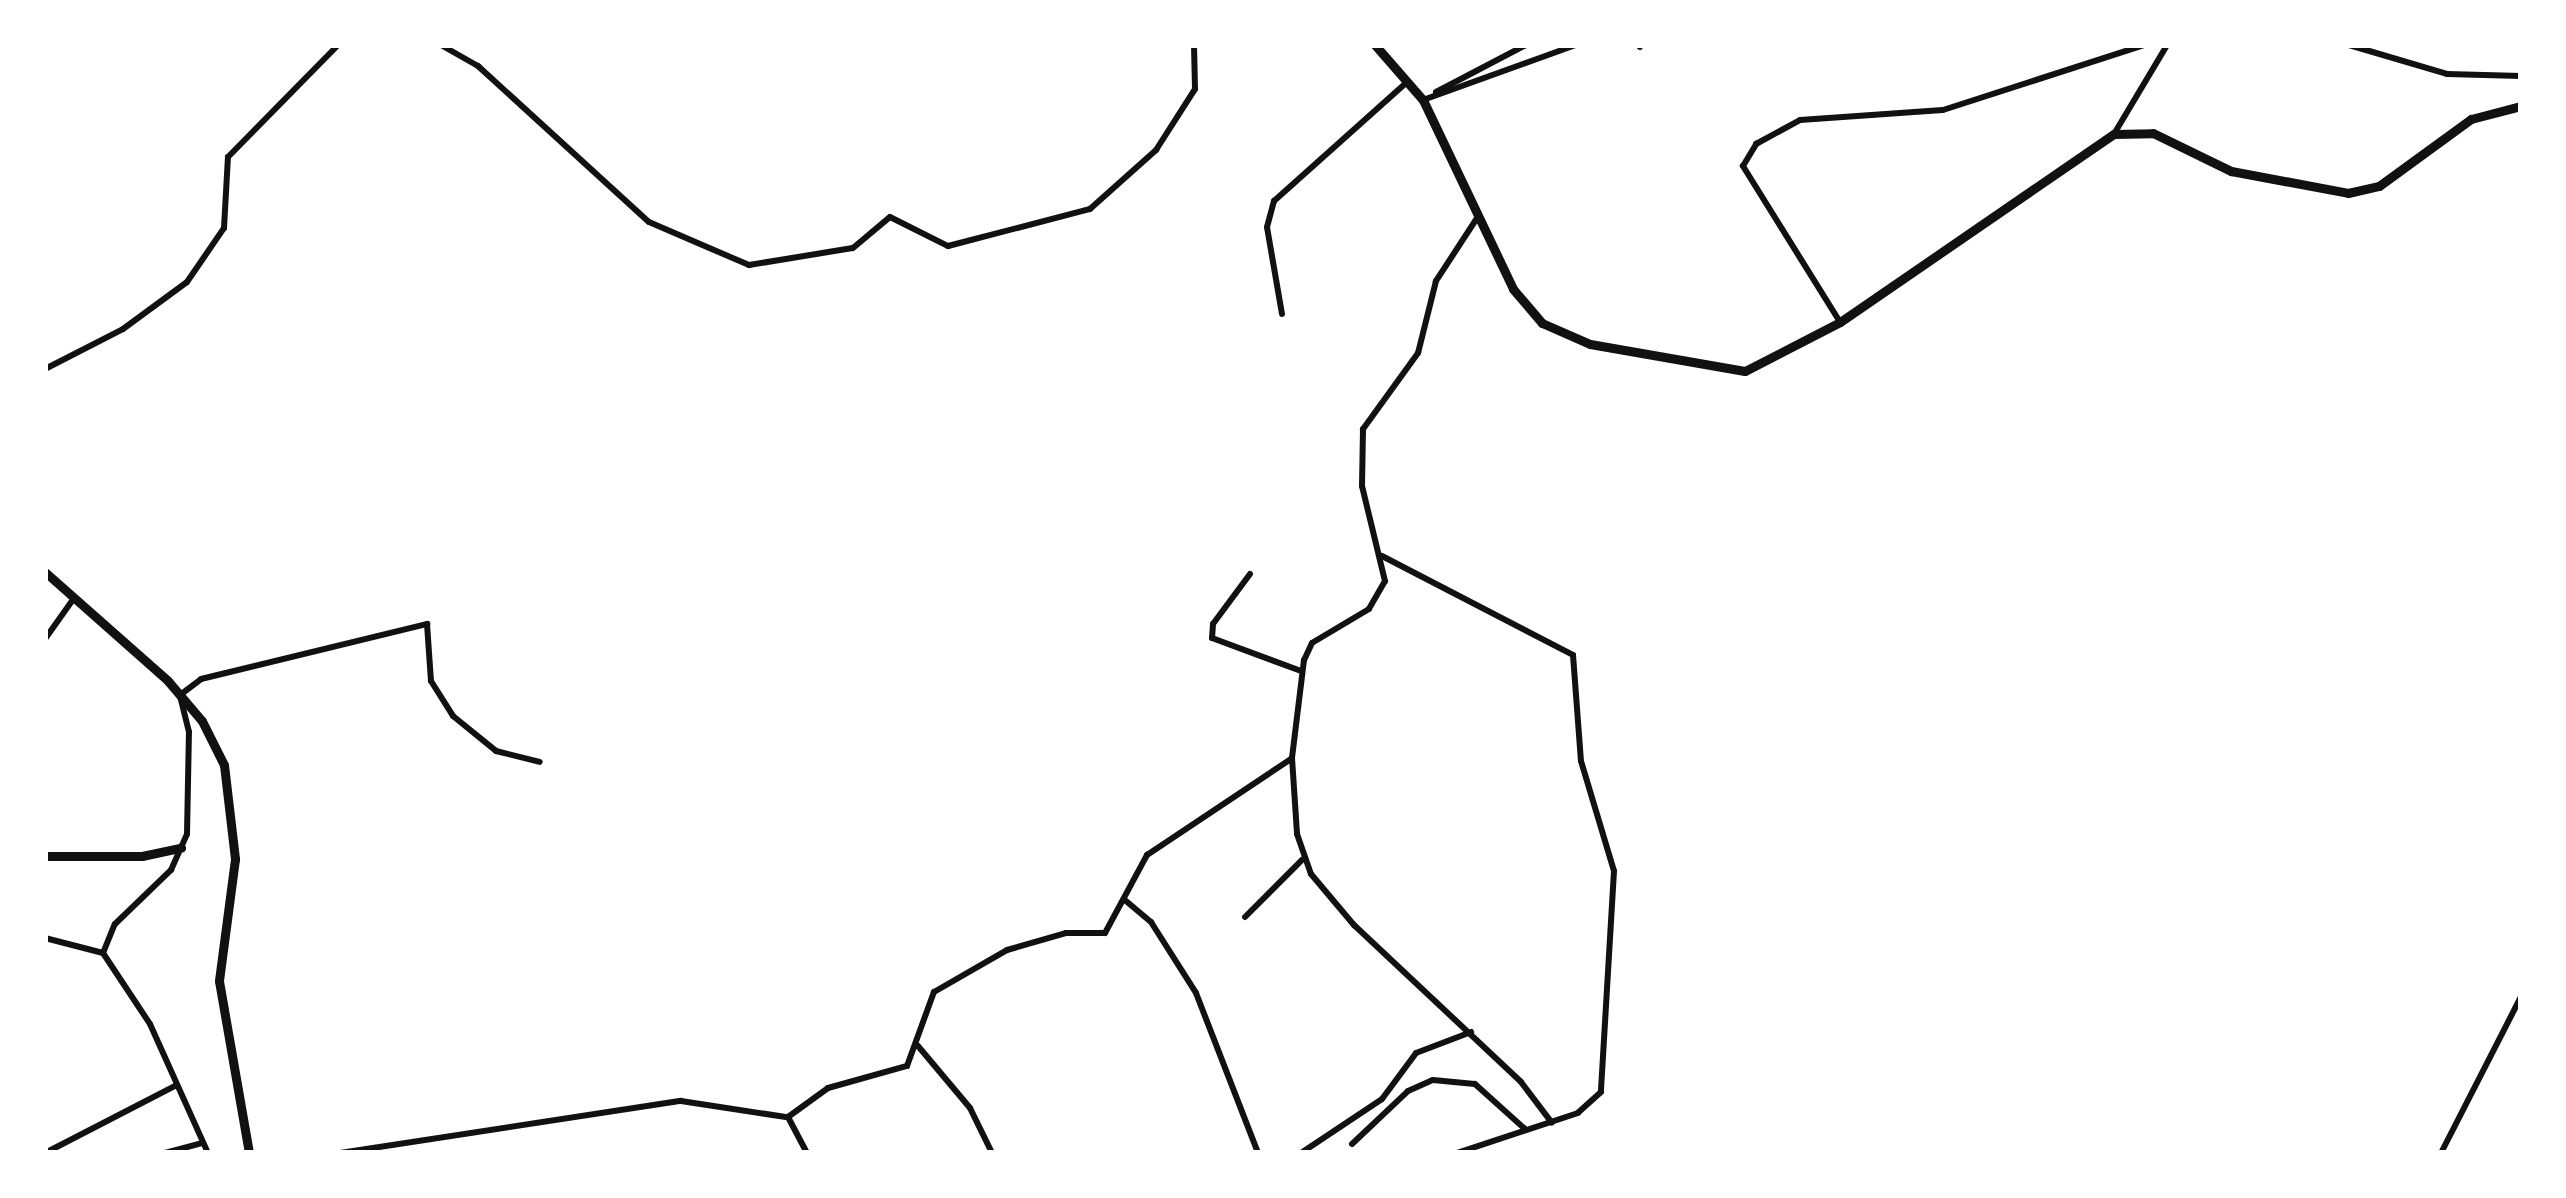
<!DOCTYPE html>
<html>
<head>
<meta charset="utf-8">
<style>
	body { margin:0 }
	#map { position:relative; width:2566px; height:1198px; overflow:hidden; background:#fff; font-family:Karla,sans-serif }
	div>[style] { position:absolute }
	.minor>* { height:6px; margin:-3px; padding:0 3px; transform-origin:3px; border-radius:3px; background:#111 }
	.tertiary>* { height:9px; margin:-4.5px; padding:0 4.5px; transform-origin:4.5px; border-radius:4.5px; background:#111 }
	.secondary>* { height:9px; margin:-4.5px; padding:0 4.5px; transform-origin:4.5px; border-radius:4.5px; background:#111 }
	span { translate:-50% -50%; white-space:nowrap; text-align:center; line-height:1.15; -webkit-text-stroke:9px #fff; paint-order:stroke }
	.frame { position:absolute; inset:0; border:48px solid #fff; pointer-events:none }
</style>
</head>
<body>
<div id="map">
	<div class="minor">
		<div style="left:441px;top:45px;width:43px;rotate:29.6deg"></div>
		<div style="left:478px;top:66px;width:231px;rotate:42.4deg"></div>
		<div style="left:649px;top:222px;width:109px;rotate:23.3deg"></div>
		<div style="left:749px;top:265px;width:105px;rotate:-9.3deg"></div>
		<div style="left:853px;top:248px;width:48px;rotate:-40deg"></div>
		<div style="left:890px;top:217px;width:65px;rotate:26.6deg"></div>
		<div style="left:948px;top:246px;width:147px;rotate:-14.6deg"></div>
		<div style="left:1090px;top:209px;width:89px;rotate:-41.8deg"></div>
		<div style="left:1156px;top:150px;width:72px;rotate:-57.4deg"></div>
		<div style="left:1195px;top:89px;width:44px;rotate:-91.3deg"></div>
		<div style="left:2349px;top:45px;width:102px;rotate:16.5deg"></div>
		<div style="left:2447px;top:74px;width:74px;rotate:1.5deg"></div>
		<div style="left:1640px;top:47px;width:2px;rotate:-63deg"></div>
		<div style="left:1436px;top:92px;width:102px;rotate:-27.6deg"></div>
		<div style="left:1423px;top:100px;width:163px;rotate:-19.8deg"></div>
		<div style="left:2114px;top:134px;width:104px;rotate:-59.2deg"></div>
		<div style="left:1479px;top:215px;width:79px;rotate:123.1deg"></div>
		<div style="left:1436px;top:281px;width:74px;rotate:104deg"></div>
		<div style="left:1418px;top:353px;width:94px;rotate:125.9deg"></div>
		<div style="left:1363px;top:429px;width:57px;rotate:91deg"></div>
		<div style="left:1362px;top:486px;width:98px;rotate:76.4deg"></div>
		<div style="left:1385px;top:581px;width:32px;rotate:120deg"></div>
		<div style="left:1369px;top:609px;width:66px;rotate:149.2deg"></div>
		<div style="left:1312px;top:643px;width:19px;rotate:115deg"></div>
		<div style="left:1304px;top:660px;width:99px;rotate:97deg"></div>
		<div style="left:1292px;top:758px;width:76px;rotate:86.2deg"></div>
		<div style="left:1297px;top:834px;width:42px;rotate:70.7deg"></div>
		<div style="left:1311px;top:874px;width:67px;rotate:49.9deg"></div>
		<div style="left:1354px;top:925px;width:229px;rotate:43.2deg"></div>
		<div style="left:1521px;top:1082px;width:51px;rotate:52.9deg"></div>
		<div style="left:1282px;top:314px;width:88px;rotate:-99.8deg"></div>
		<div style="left:1267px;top:227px;width:27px;rotate:-75deg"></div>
		<div style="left:1274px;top:201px;width:177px;rotate:-41.8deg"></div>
		<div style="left:1840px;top:322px;width:184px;rotate:-121.9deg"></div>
		<div style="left:1743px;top:166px;width:26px;rotate:-59deg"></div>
		<div style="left:1756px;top:144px;width:50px;rotate:-28.6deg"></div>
		<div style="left:1800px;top:120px;width:143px;rotate:-4deg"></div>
		<div style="left:1943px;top:110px;width:211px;rotate:-17.9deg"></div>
		<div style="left:45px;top:369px;width:88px;rotate:-27.1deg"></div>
		<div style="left:123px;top:329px;width:79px;rotate:-36.3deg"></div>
		<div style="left:187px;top:282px;width:65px;rotate:-55.6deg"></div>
		<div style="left:224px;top:228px;width:71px;rotate:-86.8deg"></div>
		<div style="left:228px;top:157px;width:157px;rotate:-45.5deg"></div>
		<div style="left:1382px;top:556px;width:215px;rotate:27.4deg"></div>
		<div style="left:1573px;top:655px;width:106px;rotate:85.7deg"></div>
		<div style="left:1581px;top:761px;width:115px;rotate:73.3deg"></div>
		<div style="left:1614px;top:871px;width:221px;rotate:93.4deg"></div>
		<div style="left:1601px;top:1092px;width:31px;rotate:138deg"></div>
		<div style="left:1578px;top:1113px;width:127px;rotate:161.7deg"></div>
		<div style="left:1250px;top:574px;width:62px;rotate:126.5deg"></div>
		<div style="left:1213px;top:624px;width:14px;rotate:94deg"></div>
		<div style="left:1212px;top:638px;width:95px;rotate:20.3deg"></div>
		<div style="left:45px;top:639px;width:50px;rotate:-54.7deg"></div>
		<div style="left:1126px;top:901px;width:33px;rotate:40deg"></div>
		<div style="left:1151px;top:922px;width:84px;rotate:57.6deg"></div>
		<div style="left:1196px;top:993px;width:172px;rotate:68.8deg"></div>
		<div style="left:1245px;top:917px;width:81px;rotate:-45deg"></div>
		<div style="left:45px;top:938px;width:60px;rotate:14.5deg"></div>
		<div style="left:103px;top:953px;width:85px;rotate:56.5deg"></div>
		<div style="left:150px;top:1024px;width:141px;rotate:65.8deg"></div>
		<div style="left:103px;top:953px;width:31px;rotate:-68deg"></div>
		<div style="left:115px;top:924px;width:78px;rotate:-44deg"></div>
		<div style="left:171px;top:870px;width:39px;rotate:-66deg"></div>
		<div style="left:187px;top:834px;width:102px;rotate:-88.9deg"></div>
		<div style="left:189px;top:732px;width:38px;rotate:-104deg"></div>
		<div style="left:180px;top:695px;width:26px;rotate:-37deg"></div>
		<div style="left:201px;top:679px;width:233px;rotate:-13.7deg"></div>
		<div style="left:427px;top:624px;width:57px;rotate:86deg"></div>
		<div style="left:431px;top:681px;width:41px;rotate:57.8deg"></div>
		<div style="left:453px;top:716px;width:55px;rotate:39.1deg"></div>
		<div style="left:496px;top:751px;width:45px;rotate:14deg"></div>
		<div style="left:918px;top:1046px;width:81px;rotate:50deg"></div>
		<div style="left:970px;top:1108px;width:50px;rotate:63.9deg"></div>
		<div style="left:788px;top:1117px;width:49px;rotate:-35.9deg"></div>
		<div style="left:828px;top:1088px;width:82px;rotate:-15.6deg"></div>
		<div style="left:907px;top:1066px;width:79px;rotate:-70deg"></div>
		<div style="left:934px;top:992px;width:84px;rotate:-29.9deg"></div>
		<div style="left:1007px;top:950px;width:61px;rotate:-16.1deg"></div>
		<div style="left:1066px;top:933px;width:39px"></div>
		<div style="left:1105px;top:933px;width:89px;rotate:-61.7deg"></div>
		<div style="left:1147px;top:855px;width:173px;rotate:-33.7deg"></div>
		<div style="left:788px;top:1117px;width:41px;rotate:62.2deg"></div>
		<div style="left:1352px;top:1144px;width:77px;rotate:-43.4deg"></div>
		<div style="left:1408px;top:1091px;width:27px;rotate:-24deg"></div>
		<div style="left:1433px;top:1080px;width:42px;rotate:5.4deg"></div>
		<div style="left:1475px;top:1084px;width:67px;rotate:42deg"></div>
		<div style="left:45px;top:1153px;width:148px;rotate:-27.3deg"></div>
		<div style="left:165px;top:1153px;width:39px;rotate:-15deg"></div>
		<div style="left:340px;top:1153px;width:345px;rotate:-8.7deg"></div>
		<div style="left:681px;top:1101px;width:106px;rotate:8.7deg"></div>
		<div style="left:1301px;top:1153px;width:97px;rotate:-33.7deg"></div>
		<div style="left:1382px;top:1099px;width:57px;rotate:-53.5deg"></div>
		<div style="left:1416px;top:1053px;width:59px;rotate:-20.9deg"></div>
		<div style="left:2441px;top:1153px;width:175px;rotate:-62.9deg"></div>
	</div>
	<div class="tertiary">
		<div style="left:45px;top:572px;width:164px;rotate:41.5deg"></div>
		<div style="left:168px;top:681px;width:52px;rotate:49.6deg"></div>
		<div style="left:202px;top:721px;width:49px;rotate:63.4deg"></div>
		<div style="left:224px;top:765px;width:95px;rotate:83.3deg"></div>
		<div style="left:235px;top:859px;width:123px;rotate:97.5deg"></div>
		<div style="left:219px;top:981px;width:175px;rotate:80.1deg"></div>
		<div style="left:45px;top:856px;width:97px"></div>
		<div style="left:142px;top:856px;width:40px;rotate:-12deg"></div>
	</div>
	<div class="secondary">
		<div style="left:1375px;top:45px;width:73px;rotate:48.9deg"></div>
		<div style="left:1423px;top:100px;width:209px;rotate:64.5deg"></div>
		<div style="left:1513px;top:289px;width:45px;rotate:49.5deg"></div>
		<div style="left:1542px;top:323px;width:52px;rotate:23.6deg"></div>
		<div style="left:1590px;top:344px;width:157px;rotate:9.9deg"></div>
		<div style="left:1745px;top:371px;width:107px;rotate:-27.3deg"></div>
		<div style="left:1840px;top:322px;width:332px;rotate:-34.5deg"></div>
		<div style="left:2114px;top:134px;width:39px;rotate:-1deg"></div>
		<div style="left:2153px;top:133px;width:87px;rotate:26deg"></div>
		<div style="left:2231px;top:171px;width:119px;rotate:10.6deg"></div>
		<div style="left:2348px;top:193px;width:32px;rotate:-13deg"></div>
		<div style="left:2379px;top:186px;width:114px;rotate:-36.1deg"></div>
		<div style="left:2471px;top:119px;width:52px;rotate:-14.6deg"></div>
	</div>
	<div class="frame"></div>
</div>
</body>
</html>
